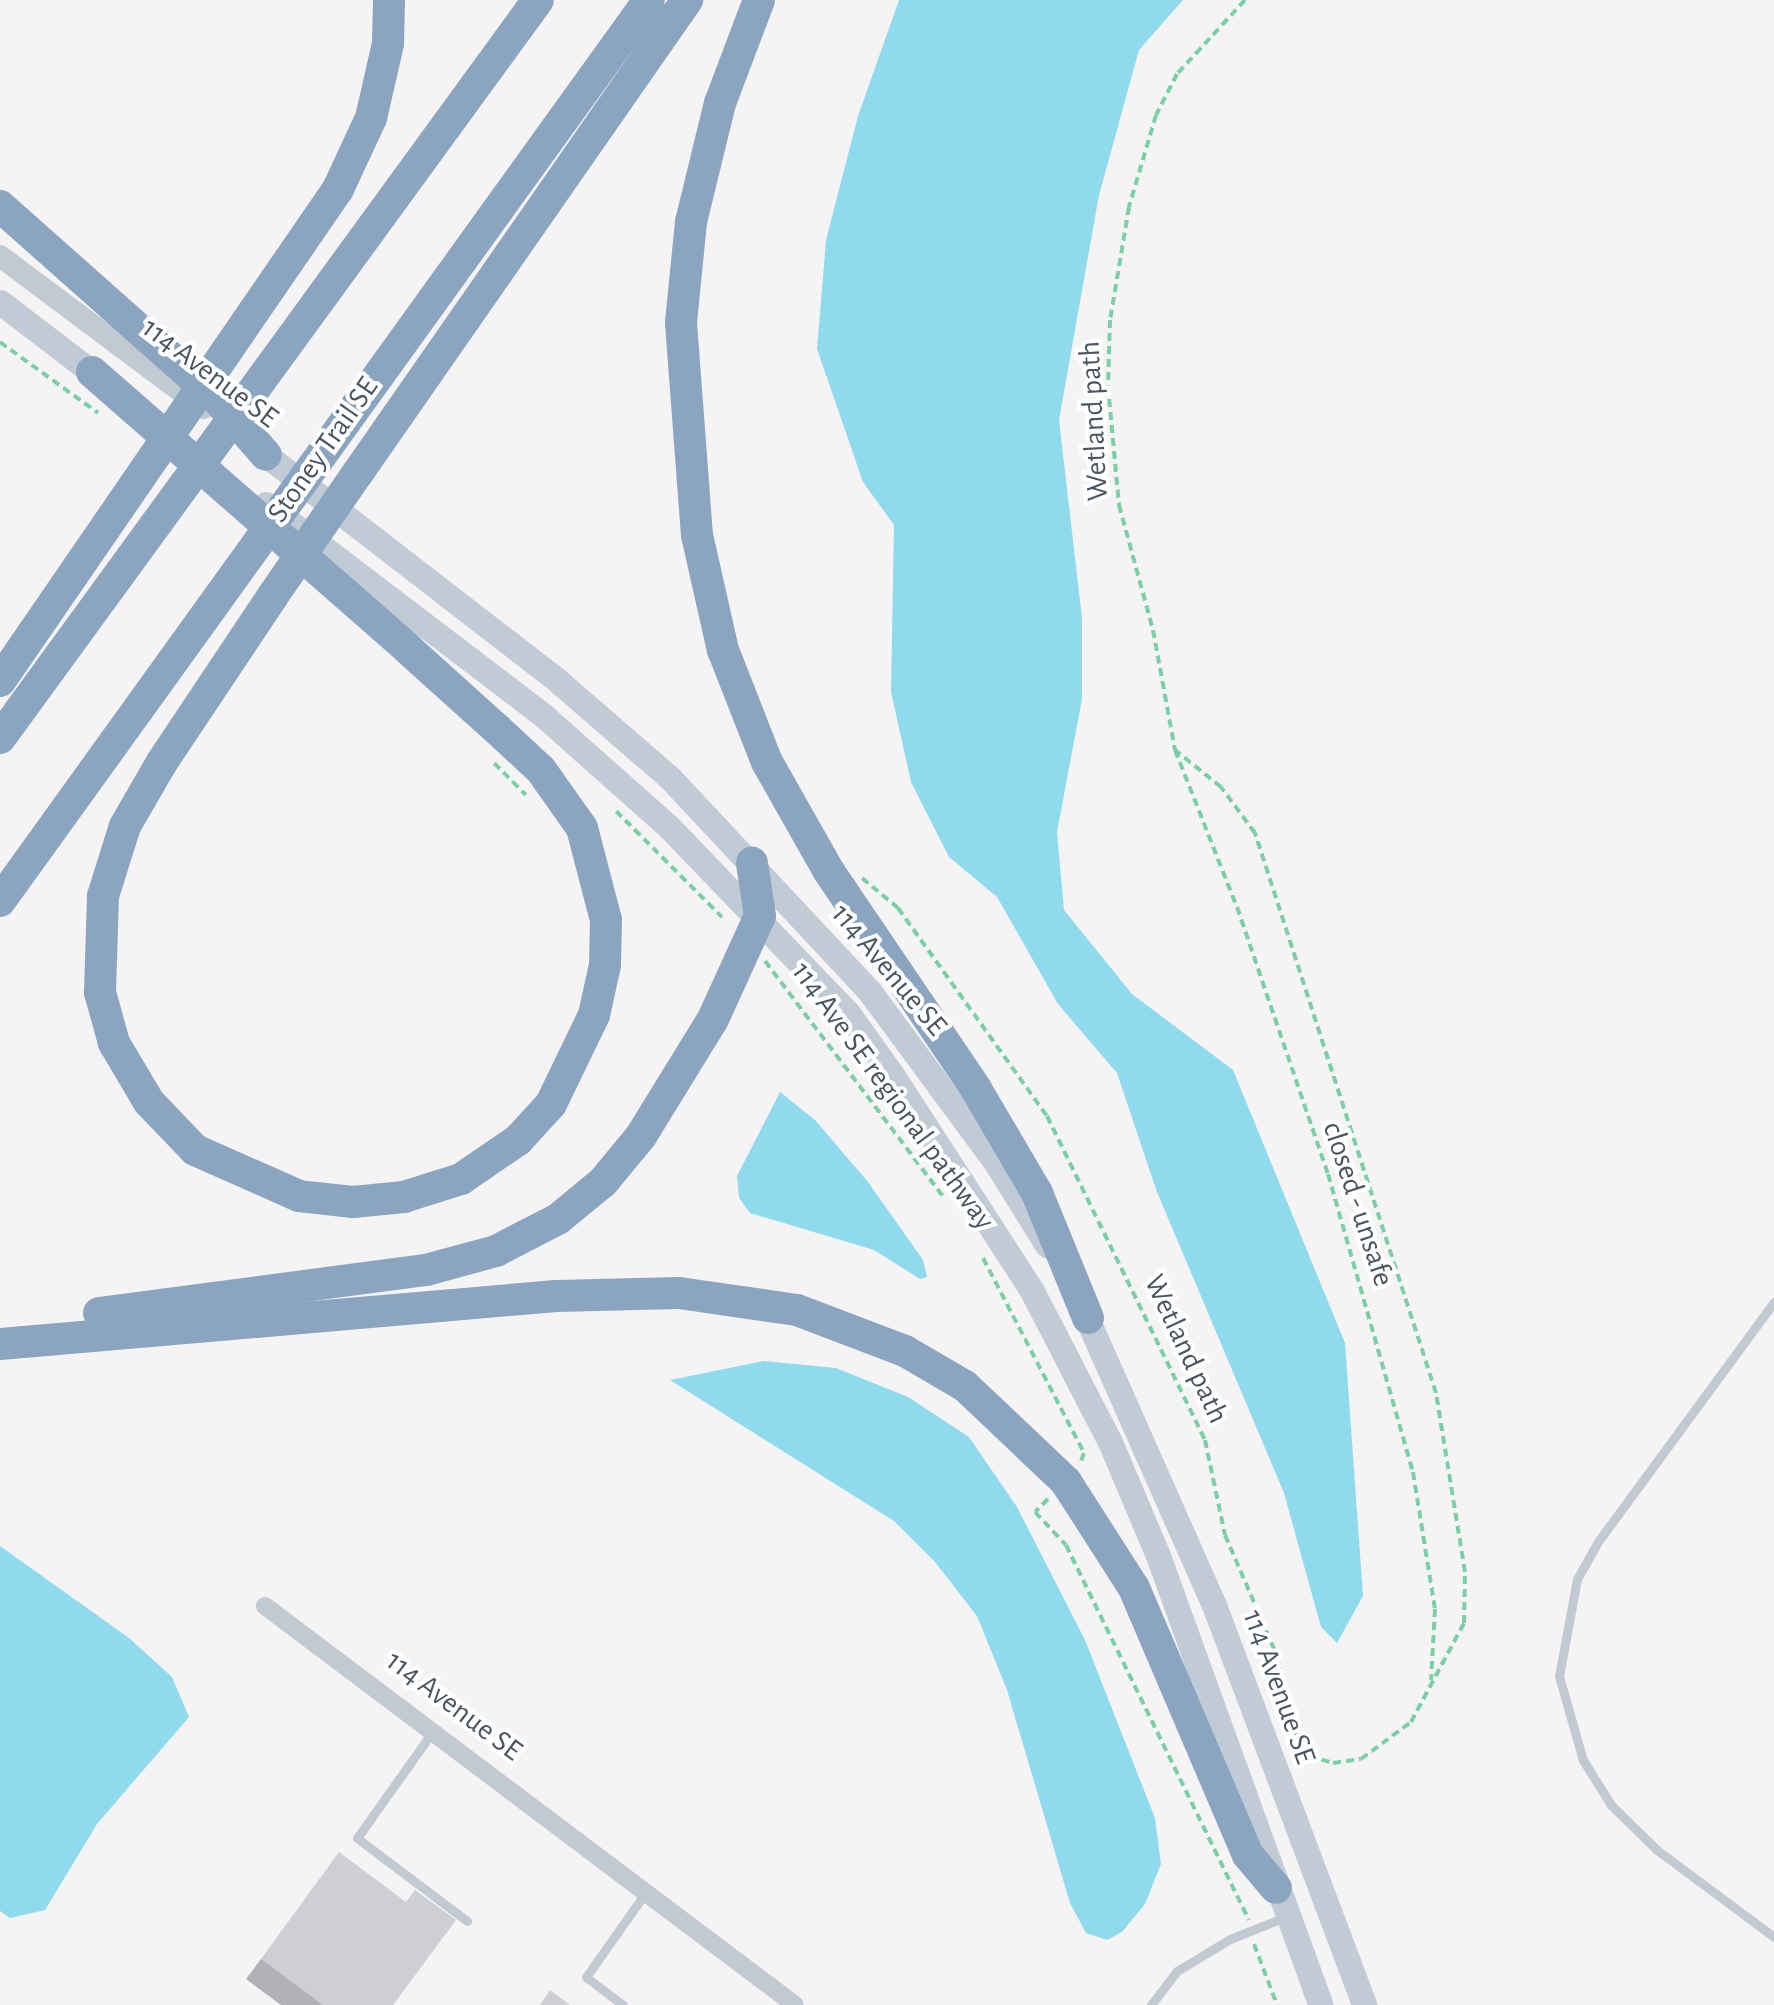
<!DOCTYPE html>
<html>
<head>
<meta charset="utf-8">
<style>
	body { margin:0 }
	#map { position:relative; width:1774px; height:2005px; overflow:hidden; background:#f5f3f3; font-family:"Alegreya Sans",sans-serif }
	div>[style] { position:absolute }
	.water>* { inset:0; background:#90daee }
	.path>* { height:4px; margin-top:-2px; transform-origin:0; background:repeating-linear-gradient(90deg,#7ad0a6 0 8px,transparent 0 13px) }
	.service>* { height:9px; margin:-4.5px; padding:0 4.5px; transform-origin:4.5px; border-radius:4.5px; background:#c1cad2 }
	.minor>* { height:18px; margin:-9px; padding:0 9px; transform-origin:9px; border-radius:9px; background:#c1cad2 }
	.tertiary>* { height:22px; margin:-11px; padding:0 11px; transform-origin:11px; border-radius:11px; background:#c1cad2 }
	.secondary>* { height:25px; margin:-12.5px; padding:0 12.5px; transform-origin:12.5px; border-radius:12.5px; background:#c1cbd6 }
	.motorway>* { height:32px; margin:-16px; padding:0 16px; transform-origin:16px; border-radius:16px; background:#8ba5c1 }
	.wall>* { inset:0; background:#b0b2b7 }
	.building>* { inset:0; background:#cdcfd5 }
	span { translate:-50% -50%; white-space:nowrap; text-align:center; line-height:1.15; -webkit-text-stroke:8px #fff; paint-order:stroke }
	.street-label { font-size:30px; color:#4a5661 }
</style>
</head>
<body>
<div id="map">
	<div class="water">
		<div style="clip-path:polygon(899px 0,1183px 0,1139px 50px,1099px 195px,1059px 420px,1082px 618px,1082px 699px,1057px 832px,1064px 910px,1132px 994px,1233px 1070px,1345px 1343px,1363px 1596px,1337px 1643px,1321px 1627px,1284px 1493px,1157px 1192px,1117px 1073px,1058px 1004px,997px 897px,949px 857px,911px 782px,891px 692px,894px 525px,863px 482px,817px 349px,826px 240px,858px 116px)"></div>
		<div style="clip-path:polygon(780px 1092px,815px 1120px,868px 1182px,923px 1260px,927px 1277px,920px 1279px,874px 1250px,750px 1213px,739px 1198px,737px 1176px)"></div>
		<div style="clip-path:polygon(764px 1361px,836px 1368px,908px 1397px,969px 1437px,1017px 1507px,1085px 1640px,1155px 1818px,1161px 1864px,1145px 1904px,1122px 1932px,1107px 1940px,1086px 1933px,1070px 1903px,1007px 1690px,977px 1616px,935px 1562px,894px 1521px,670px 1380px)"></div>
		<div style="clip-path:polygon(0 1546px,129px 1638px,172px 1677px,189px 1717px,97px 1824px,45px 1910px,10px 1918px,0 1911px)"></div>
	</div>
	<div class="path">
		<div style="left:1245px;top:0;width:100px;rotate:132.6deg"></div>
		<div style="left:1177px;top:74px;width:46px;rotate:117.1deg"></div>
		<div style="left:1156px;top:115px;width:96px;rotate:106.4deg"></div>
		<div style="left:1129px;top:207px;width:115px;rotate:99.5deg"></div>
		<div style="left:1110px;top:320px;width:66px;rotate:91.7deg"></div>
		<div style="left:1108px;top:386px;width:120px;rotate:84.7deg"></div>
		<div style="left:1119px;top:505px;width:130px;rotate:74.8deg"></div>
		<div style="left:1153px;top:630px;width:122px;rotate:79.6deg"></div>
		<div style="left:1175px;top:750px;width:169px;rotate:68.5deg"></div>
		<div style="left:1237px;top:907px;width:282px;rotate:71.2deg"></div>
		<div style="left:1328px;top:1174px;width:310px;rotate:74.1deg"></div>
		<div style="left:1413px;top:1472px;width:139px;rotate:80.9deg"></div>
		<div style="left:1435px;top:1609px;width:71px;rotate:93.2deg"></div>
		<div style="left:0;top:342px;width:121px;rotate:35.9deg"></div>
		<div style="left:494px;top:763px;width:45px;rotate:45deg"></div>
		<div style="left:616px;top:811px;width:150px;rotate:45deg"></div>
		<div style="left:862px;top:878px;width:47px;rotate:39.8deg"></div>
		<div style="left:898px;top:908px;width:256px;rotate:54.4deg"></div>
		<div style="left:1047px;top:1116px;width:360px;rotate:64deg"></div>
		<div style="left:1205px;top:1440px;width:97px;rotate:78.1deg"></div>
		<div style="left:1225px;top:1535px;width:126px;rotate:66.7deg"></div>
		<div style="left:1275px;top:1651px;width:90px;rotate:75.8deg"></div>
		<div style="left:1297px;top:1738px;width:22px;rotate:56deg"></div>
		<div style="left:1309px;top:1756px;width:25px;rotate:16deg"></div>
		<div style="left:1333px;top:1763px;width:28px;rotate:-8deg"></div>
		<div style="left:1361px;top:1759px;width:62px;rotate:-36.5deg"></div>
		<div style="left:1411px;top:1722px;width:112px;rotate:-61.8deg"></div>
		<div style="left:1464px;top:1623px;width:51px;rotate:-88.9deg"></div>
		<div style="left:1465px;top:1572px;width:181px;rotate:-99.2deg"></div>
		<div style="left:1436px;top:1393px;width:589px;rotate:-107.91deg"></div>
		<div style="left:1255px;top:833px;width:57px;rotate:-126.5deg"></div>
		<div style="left:1221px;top:787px;width:59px;rotate:-141.2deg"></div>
		<div style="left:765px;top:961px;width:295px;rotate:52.9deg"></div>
		<div style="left:983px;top:1258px;width:220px;rotate:62.6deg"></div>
		<div style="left:1084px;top:1453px;width:12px;rotate:110deg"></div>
		<div style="left:1048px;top:1499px;width:18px;rotate:135deg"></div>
		<div style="left:1035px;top:1512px;width:45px;rotate:46.8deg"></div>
		<div style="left:1066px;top:1545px;width:417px;rotate:64deg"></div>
		<div style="left:1254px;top:1944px;width:65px;rotate:69.3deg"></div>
	</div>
	<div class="service">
		<div style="left:1774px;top:1302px;width:295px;rotate:126.3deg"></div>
		<div style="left:1599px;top:1540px;width:45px;rotate:119.4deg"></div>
		<div style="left:1577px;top:1579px;width:99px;rotate:100.5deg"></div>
		<div style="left:1559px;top:1676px;width:87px;rotate:74.1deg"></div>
		<div style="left:1583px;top:1760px;width:53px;rotate:58.1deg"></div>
		<div style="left:1611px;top:1805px;width:64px;rotate:44.4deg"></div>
		<div style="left:1657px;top:1850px;width:146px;rotate:36.6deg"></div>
		<div style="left:433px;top:1731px;width:131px;rotate:125.4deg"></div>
		<div style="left:357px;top:1838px;width:138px;rotate:37deg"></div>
		<div style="left:623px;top:2005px;width:46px;rotate:-142.9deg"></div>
		<div style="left:586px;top:1977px;width:104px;rotate:-54.8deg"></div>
		<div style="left:1151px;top:2005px;width:43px;rotate:-52.6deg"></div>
		<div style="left:1177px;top:1971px;width:62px;rotate:-31.1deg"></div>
		<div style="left:1230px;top:1939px;width:59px;rotate:-21.8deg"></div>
	</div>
	<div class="minor">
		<div style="left:265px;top:1606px;width:663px;rotate:36.97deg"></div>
	</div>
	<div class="tertiary">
		<div style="left:0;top:256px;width:254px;rotate:36.8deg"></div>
	</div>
	<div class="secondary">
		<div style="left:0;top:302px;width:133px;rotate:37.4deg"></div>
		<div style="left:266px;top:455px;width:369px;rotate:37.7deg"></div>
		<div style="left:558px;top:681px;width:148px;rotate:40.9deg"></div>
		<div style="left:670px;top:778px;width:293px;rotate:46.9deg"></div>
		<div style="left:870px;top:992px;width:212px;rotate:53.6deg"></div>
		<div style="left:996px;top:1163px;width:97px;rotate:58.1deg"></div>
		<div style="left:266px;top:504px;width:350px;rotate:37.3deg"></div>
		<div style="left:544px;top:716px;width:167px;rotate:41.6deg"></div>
		<div style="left:669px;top:827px;width:258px;rotate:46.1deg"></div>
		<div style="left:848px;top:1013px;width:81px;rotate:54.5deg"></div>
		<div style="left:895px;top:1079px;width:252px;rotate:57.1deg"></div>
		<div style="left:1032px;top:1291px;width:170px;rotate:62.7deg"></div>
		<div style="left:1110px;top:1442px;width:121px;rotate:67.1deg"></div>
		<div style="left:1157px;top:1553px;width:481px;rotate:70.1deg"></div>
		<div style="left:1081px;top:1305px;width:328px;rotate:66.1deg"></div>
		<div style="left:1214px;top:1605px;width:427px;rotate:69.4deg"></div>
	</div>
	<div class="motorway">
		<div style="left:759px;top:0;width:110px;rotate:110.7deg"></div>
		<div style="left:720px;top:103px;width:122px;rotate:103.7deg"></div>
		<div style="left:691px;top:222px;width:101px;rotate:95.7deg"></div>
		<div style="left:681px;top:323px;width:213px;rotate:85.7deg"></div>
		<div style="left:697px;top:535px;width:118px;rotate:77.3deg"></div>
		<div style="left:723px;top:650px;width:120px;rotate:68.6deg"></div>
		<div style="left:767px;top:762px;width:124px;rotate:60.5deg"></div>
		<div style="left:828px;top:870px;width:264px;rotate:55.9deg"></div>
		<div style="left:976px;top:1089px;width:121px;rotate:59.6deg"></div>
		<div style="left:1037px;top:1193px;width:135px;rotate:67.8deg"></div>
		<div style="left:0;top:206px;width:290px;rotate:41.6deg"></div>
		<div style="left:217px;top:399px;width:74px;rotate:48.8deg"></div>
		<div style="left:92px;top:372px;width:420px;rotate:41.2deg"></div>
		<div style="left:408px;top:649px;width:120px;rotate:42deg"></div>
		<div style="left:497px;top:729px;width:60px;rotate:43deg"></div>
		<div style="left:541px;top:770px;width:71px;rotate:54.7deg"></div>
		<div style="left:582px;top:828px;width:95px;rotate:75.4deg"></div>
		<div style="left:606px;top:920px;width:45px;rotate:91.3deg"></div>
		<div style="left:605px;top:965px;width:51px;rotate:102.4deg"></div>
		<div style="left:594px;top:1015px;width:99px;rotate:115.8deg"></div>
		<div style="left:551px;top:1104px;width:49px;rotate:132.5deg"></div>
		<div style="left:518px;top:1140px;width:69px;rotate:145.6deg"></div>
		<div style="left:461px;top:1179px;width:60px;rotate:162.5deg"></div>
		<div style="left:404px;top:1197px;width:51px;rotate:174.4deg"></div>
		<div style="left:353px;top:1202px;width:54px;rotate:-173.7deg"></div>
		<div style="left:299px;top:1196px;width:114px;rotate:-156.1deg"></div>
		<div style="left:195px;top:1150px;width:66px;rotate:-133.8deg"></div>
		<div style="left:149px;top:1102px;width:69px;rotate:-120.7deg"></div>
		<div style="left:114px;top:1043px;width:53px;rotate:-105.4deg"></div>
		<div style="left:100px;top:992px;width:96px;rotate:-88.2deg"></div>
		<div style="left:103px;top:896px;width:73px;rotate:-72.6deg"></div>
		<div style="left:125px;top:826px;width:74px;rotate:-60deg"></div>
		<div style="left:162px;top:762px;width:198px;rotate:-56.3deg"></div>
		<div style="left:272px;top:597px;width:150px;rotate:-55.4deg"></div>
		<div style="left:357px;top:474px;width:578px;rotate:-55.15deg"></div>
		<div style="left:0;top:681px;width:597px;rotate:-55.51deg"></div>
		<div style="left:338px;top:189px;width:78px;rotate:-65.1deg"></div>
		<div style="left:371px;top:118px;width:76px;rotate:-77.1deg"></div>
		<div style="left:388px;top:44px;width:44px;rotate:-88.7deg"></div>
		<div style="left:0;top:738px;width:913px;rotate:-53.91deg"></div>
		<div style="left:0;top:901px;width:1110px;rotate:-54.23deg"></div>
		<div style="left:99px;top:1313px;width:330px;rotate:-7.5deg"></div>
		<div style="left:426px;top:1270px;width:73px;rotate:-15.2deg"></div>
		<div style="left:496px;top:1251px;width:70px;rotate:-27.3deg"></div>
		<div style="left:558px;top:1219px;width:58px;rotate:-39.4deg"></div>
		<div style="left:603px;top:1182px;width:60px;rotate:-50.4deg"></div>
		<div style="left:641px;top:1136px;width:137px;rotate:-58.4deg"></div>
		<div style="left:713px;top:1019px;width:113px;rotate:-65.5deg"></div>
		<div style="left:760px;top:916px;width:54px;rotate:-98.6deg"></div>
		<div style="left:0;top:1344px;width:558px;rotate:-4.93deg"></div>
		<div style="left:556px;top:1296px;width:123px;rotate:-1.4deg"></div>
		<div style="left:679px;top:1293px;width:119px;rotate:8.2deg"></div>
		<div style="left:797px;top:1310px;width:116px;rotate:20.8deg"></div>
		<div style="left:905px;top:1351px;width:69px;rotate:30.3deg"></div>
		<div style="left:965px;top:1386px;width:139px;rotate:43.5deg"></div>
		<div style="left:1066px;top:1482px;width:126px;rotate:57.3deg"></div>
		<div style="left:1134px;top:1588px;width:290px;rotate:66.9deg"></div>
		<div style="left:1248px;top:1855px;width:43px;rotate:49.7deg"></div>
	</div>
	<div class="wall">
		<div style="clip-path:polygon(406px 1902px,393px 2005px,281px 2005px,246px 1979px,261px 1959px)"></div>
	</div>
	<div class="building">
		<div style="clip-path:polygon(339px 1852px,406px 1902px,415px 1890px,456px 1920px,393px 2005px,323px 2005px,261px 1959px)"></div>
		<div style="clip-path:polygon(550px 1990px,570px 2005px,540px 2005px)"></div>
	</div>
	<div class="street-label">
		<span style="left:210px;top:373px;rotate:37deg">114 Avenue SE</span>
		<span style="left:1094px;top:421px;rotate:-93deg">Wetland path</span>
		<span style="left:323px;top:450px;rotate:-55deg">Stoney Trail SE</span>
		<span style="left:889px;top:970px;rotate:50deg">114 Avenue SE</span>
		<span style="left:893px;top:1096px;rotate:54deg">114 Ave SE regional pathway</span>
		<span style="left:1358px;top:1204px;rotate:72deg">closed - unsafe</span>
		<span style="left:1186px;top:1349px;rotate:65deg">Wetland path</span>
		<span style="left:1279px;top:1687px;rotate:70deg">114 Avenue SE</span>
		<span style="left:454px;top:1706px;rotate:37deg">114 Avenue SE</span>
	</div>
</div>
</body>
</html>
